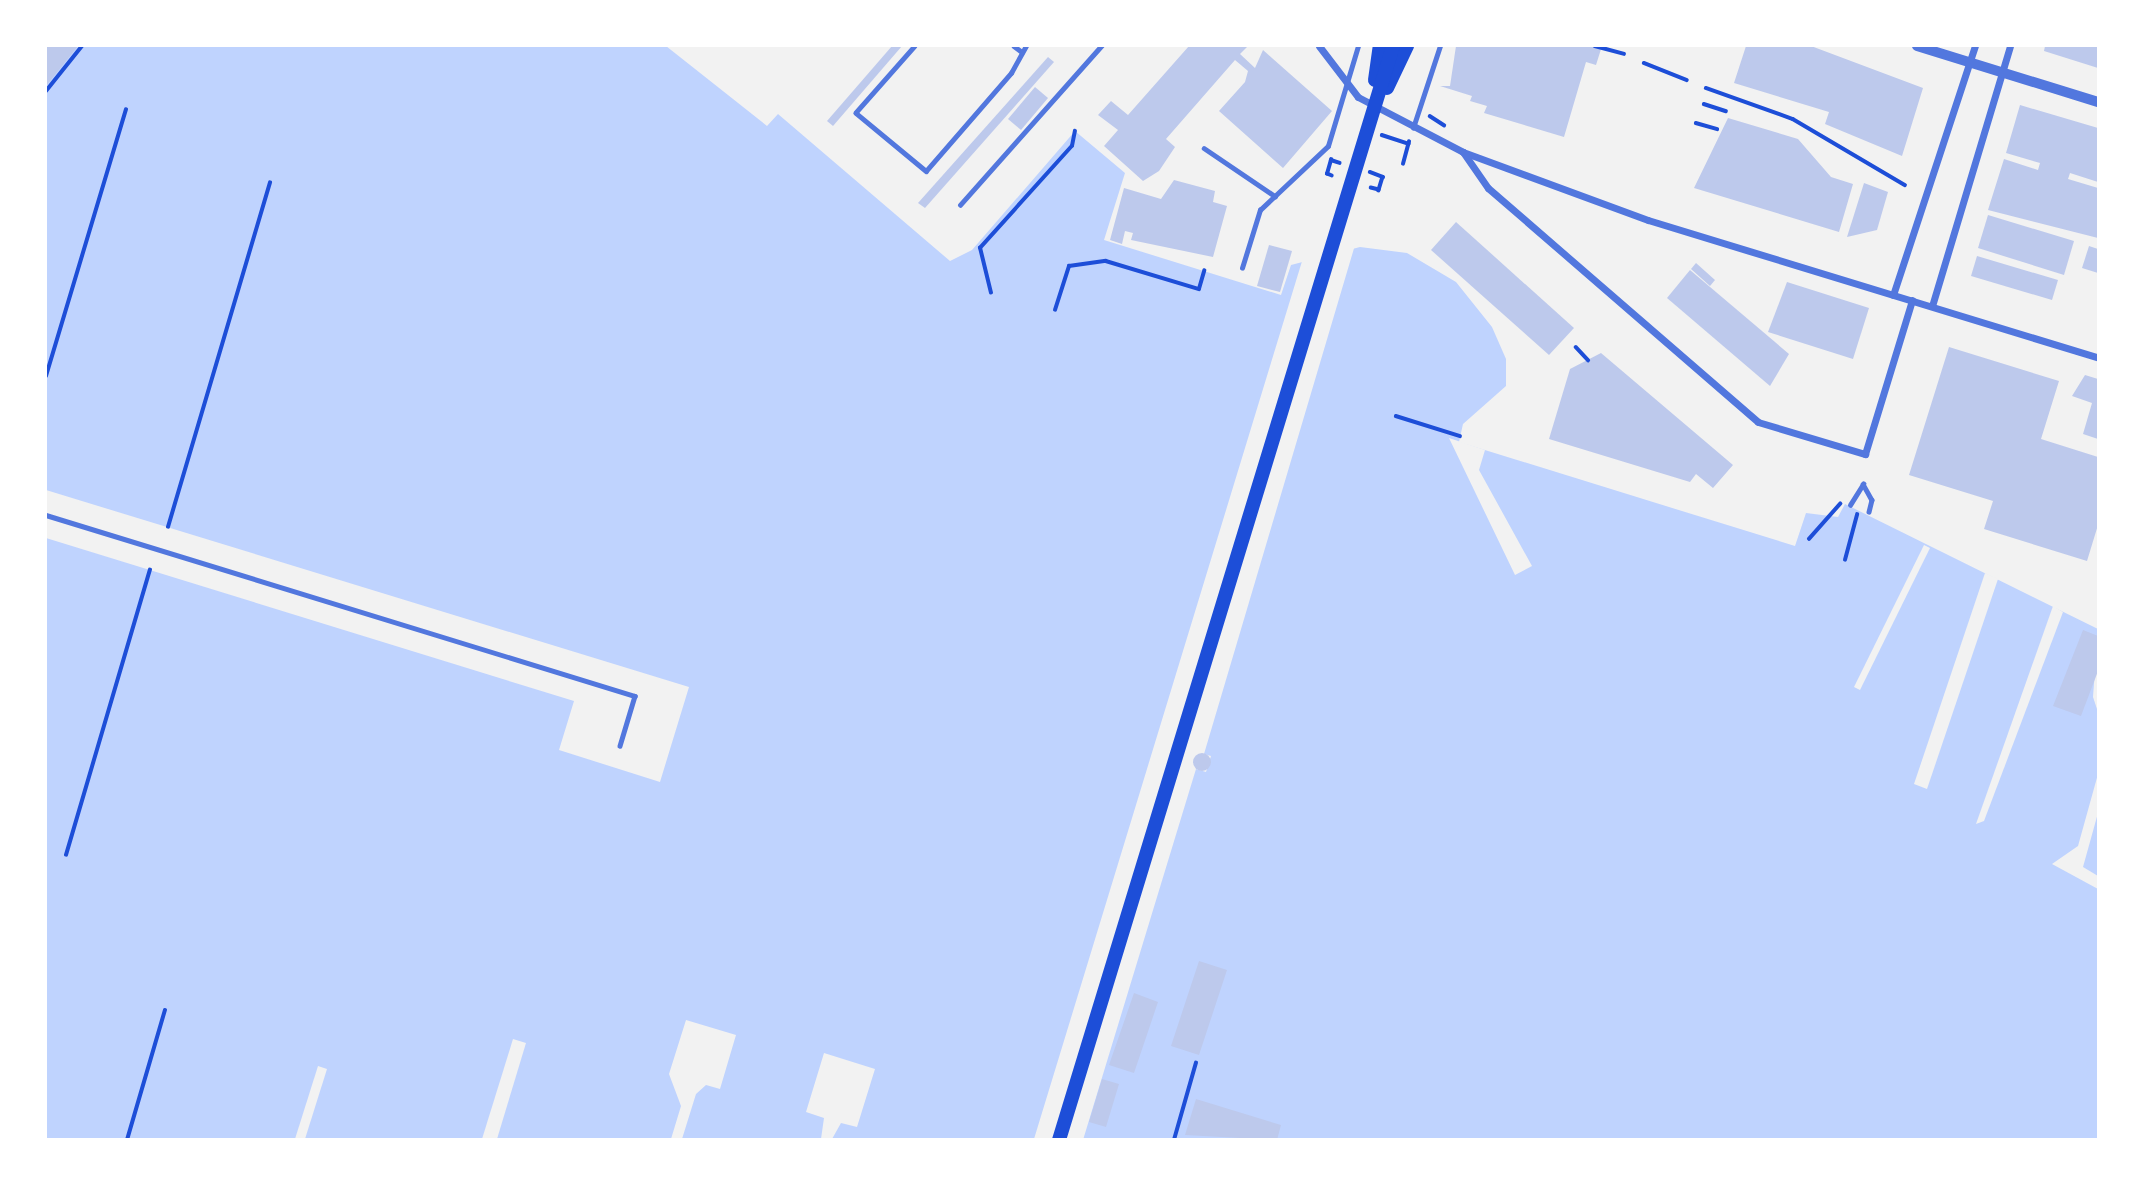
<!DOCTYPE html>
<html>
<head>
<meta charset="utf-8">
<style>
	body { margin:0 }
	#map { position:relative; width:2144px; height:1185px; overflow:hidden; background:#f2f2f2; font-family:"DejaVu Sans",sans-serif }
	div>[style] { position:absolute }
	.water>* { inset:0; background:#bfd3fe }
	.pier>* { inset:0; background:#f2f2f2 }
	.building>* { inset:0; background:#bdc9ec }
	.round { border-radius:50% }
	.path>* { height:3.5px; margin:-1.75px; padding:0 1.75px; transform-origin:1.75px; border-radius:1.75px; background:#1d4ed8 }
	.service>* { height:4.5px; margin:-2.25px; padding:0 2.25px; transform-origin:2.25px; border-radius:2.25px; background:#5277de }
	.minor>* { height:7px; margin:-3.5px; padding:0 3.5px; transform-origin:3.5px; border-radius:3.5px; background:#5277de }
	.tertiary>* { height:10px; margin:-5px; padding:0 5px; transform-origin:5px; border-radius:5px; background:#5277de }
	.primary>* { height:14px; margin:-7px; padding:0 7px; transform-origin:7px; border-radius:7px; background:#1d4ed8 }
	span { translate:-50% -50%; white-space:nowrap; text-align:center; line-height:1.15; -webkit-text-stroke:7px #fff; paint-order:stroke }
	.frame { position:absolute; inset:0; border:47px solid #fff; pointer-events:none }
</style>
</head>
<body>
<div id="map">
	<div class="water">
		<div style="clip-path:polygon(46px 46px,666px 46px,767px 126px,778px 114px,950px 261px,972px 250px,1075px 131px,1125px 173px,1104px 240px,1281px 295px,1291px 265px,1360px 247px,1407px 253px,1456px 282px,1492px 327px,1506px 359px,1506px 386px,1463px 424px,1459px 442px,1795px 546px,1806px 513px,1838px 517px,1845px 504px,2098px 629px,2093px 697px,2098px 712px,2098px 1139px,46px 1139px)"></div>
	</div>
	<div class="pier">
		<div style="clip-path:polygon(1355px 245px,1204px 754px,1211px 756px,1206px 772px,1196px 769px,1083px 1140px,1034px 1139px,1303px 258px)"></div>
		<div style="clip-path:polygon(1449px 438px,1485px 450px,1479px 470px,1532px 566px,1515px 575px)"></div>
		<div style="clip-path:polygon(46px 490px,689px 687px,660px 782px,559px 750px,574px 701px,46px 538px)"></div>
		<div style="clip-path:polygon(1924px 545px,1930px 548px,1860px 690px,1854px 687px)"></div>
		<div style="clip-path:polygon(1985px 573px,1998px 579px,1927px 789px,1914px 784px)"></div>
		<div style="clip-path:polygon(2053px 606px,2063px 612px,1984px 821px,1976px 824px)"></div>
		<div style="clip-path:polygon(2098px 774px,2098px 813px,2083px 867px,2098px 876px,2098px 889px,2052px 864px,2078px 846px)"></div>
		<div style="clip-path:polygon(686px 1020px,736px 1035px,720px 1089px,706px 1085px,696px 1094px,682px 1139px,671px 1139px,681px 1106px,669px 1074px)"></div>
		<div style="clip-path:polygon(513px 1039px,526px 1043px,497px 1139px,482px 1139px)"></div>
		<div style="clip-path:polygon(824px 1053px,875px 1069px,857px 1127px,841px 1123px,832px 1139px,821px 1139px,824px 1118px,806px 1112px)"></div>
		<div style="clip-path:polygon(318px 1066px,327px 1069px,305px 1139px,295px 1139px)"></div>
	</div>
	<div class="building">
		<div style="clip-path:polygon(46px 46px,78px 46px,46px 86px)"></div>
		<div style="clip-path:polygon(892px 46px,902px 46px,833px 126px,827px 121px)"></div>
		<div style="clip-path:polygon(1189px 46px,1248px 46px,1240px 54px,1255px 68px,1263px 50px,1332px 111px,1283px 168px,1219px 111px,1245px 82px,1248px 71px,1235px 60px,1166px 139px,1175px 147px,1159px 171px,1143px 181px,1104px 146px,1118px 130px,1098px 115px,1111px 101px,1128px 115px)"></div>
		<div style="clip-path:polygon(1456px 46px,1602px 46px,1596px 65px,1586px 62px,1564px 137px,1484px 113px,1487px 106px,1470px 101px,1472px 96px,1440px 86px,1450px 86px)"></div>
		<div style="clip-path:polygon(1746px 46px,1811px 46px,1923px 88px,1902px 156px,1825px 124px,1829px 112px,1734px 83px)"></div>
		<div style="clip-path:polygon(2045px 46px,2098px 46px,2098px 68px,2044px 51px)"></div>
		<div style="clip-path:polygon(1048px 57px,1054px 62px,925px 208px,918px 203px)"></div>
		<div style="clip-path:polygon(1035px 87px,1048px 98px,1021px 130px,1008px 119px)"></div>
		<div style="clip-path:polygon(2020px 105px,2098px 128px,2098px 182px,2070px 173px,2068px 179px,2098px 188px,2098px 238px,1988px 210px,2004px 159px,2038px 170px,2040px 163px,2006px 153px)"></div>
		<div style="clip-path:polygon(1728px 118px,1798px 139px,1831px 177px,1853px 184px,1839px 232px,1694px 188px)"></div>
		<div style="clip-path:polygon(1174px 180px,1215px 191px,1213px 202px,1227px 206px,1213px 257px,1131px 240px,1133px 233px,1125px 231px,1122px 244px,1110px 240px,1124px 188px,1161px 199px)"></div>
		<div style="clip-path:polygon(1864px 183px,1888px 192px,1877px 230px,1847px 237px)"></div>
		<div style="clip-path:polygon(1988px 215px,2074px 241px,2064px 275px,1978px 248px)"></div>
		<div style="clip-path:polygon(1456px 222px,1574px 328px,1549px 355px,1431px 250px)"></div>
		<div style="clip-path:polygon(1269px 245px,1292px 251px,1280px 292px,1257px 286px)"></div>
		<div style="clip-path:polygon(2089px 246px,2098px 249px,2098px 273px,2082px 268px)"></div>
		<div style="clip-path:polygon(1977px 256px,2058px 280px,2052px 300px,1971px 276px)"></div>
		<div style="clip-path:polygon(1696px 263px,1715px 280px,1710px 286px,1691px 269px)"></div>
		<div style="clip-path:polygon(1690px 270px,1789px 354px,1770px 386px,1667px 298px)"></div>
		<div style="clip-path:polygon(1787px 282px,1869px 308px,1853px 359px,1768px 332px)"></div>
		<div style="clip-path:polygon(1949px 347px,2059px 381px,2041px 439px,2098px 457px,2098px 525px,2087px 561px,1984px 529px,1993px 501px,1909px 475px)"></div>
		<div style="clip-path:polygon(1601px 353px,1733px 465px,1713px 488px,1696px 474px,1690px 482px,1549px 439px,1570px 369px)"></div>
		<div style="clip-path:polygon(2085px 375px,2098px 379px,2098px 439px,2083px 434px,2092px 403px,2072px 396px)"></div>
		<div style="clip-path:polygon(2083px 630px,2098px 636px,2098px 671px,2081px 716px,2053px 706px)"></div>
		<div class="round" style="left:1193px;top:753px;width:18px;height:18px"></div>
		<div style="clip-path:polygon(1199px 961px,1227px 970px,1199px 1055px,1171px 1046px)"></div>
		<div style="clip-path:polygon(1134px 993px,1158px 1002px,1134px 1073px,1109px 1065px)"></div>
		<div style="clip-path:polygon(1102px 1079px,1119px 1084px,1106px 1127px,1089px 1122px)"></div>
		<div style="clip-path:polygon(1196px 1099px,1281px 1125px,1277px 1140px,1185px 1135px)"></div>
	</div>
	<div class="path">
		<div style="left:1595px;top:46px;width:30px;rotate:15deg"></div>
		<div style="left:1644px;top:63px;width:46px;rotate:21.6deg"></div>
		<div style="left:1706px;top:88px;width:92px;rotate:19.6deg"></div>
		<div style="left:1793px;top:119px;width:130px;rotate:30.5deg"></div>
		<div style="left:46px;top:91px;width:58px;rotate:-51.3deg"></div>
		<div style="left:1704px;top:104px;width:23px;rotate:18deg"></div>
		<div style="left:1430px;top:116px;width:17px;rotate:33deg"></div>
		<div style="left:1696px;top:123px;width:22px;rotate:16deg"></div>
		<div style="left:1382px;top:135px;width:28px;rotate:18deg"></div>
		<div style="left:1403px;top:164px;width:23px;rotate:-75deg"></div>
		<div style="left:1370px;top:172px;width:14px;rotate:21deg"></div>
		<div style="left:1383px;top:177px;width:14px;rotate:107deg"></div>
		<div style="left:1379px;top:190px;width:8px;rotate:-166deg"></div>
		<div style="left:1332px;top:176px;width:5px;rotate:-158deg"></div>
		<div style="left:1327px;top:174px;width:15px;rotate:-74deg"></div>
		<div style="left:1331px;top:160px;width:9px;rotate:18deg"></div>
		<div style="left:991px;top:293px;width:46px;rotate:-103.7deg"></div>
		<div style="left:980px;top:248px;width:137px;rotate:-48deg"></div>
		<div style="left:1072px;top:146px;width:15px;rotate:-79deg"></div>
		<div style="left:1055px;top:310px;width:46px;rotate:-72.3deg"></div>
		<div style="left:1069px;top:266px;width:37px;rotate:-8deg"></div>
		<div style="left:1106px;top:261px;width:97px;rotate:16.8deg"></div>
		<div style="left:1199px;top:289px;width:19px;rotate:-74deg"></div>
		<div style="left:1576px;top:347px;width:18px;rotate:47deg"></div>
		<div style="left:46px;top:376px;width:278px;rotate:-73.3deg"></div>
		<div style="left:1396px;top:416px;width:67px;rotate:17.4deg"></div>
		<div style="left:168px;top:527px;width:359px;rotate:-73.5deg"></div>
		<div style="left:1809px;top:539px;width:47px;rotate:-48.5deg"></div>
		<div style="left:1845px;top:560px;width:47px;rotate:-75.1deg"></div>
		<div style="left:66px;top:855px;width:297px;rotate:-73.6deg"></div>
		<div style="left:127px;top:1140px;width:135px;rotate:-73.7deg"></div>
		<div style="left:1174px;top:1140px;width:80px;rotate:-74.1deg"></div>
	</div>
	<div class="service">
		<div style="left:915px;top:46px;width:89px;rotate:131.4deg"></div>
		<div style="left:856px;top:113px;width:91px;rotate:39.6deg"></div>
		<div style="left:926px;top:171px;width:130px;rotate:-49.1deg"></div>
		<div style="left:1011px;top:73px;width:31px;rotate:-61deg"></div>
		<div style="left:1014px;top:46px;width:10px;rotate:37deg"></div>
		<div style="left:1413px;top:128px;width:86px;rotate:-71.8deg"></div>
		<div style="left:1204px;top:148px;width:86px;rotate:34.1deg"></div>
		<div style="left:960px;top:205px;width:213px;rotate:-48.4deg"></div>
		<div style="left:1242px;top:268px;width:61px;rotate:-72.8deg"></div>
		<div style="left:1260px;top:210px;width:93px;rotate:-43.3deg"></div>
		<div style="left:1328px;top:146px;width:104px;rotate:-73.3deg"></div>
		<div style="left:1850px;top:505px;width:25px;rotate:-58deg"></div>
		<div style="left:1863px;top:484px;width:18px;rotate:61deg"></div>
		<div style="left:1872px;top:500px;width:12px;rotate:104deg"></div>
		<div style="left:46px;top:515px;width:616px;rotate:17.08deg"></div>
		<div style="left:635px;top:696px;width:52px;rotate:106.7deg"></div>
	</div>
	<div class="minor">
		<div style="left:1319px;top:46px;width:64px;rotate:52.6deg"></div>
		<div style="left:1358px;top:97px;width:119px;rotate:27.6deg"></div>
		<div style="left:1463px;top:152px;width:197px;rotate:20.2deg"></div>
		<div style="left:1648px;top:220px;width:471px;rotate:17deg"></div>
		<div style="left:1463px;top:152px;width:44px;rotate:55.2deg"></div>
		<div style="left:1488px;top:188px;width:357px;rotate:40.9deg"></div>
		<div style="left:1758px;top:422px;width:112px;rotate:16.7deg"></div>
		<div style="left:1865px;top:454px;width:161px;rotate:-73deg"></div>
		<div style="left:1893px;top:295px;width:262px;rotate:-71.8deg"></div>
		<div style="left:1932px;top:306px;width:271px;rotate:-73.3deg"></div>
	</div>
	<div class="tertiary">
		<div style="left:1917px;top:46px;width:189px;rotate:17.2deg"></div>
	</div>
	<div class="primary">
		<div style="left:1375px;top:80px;width:34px;rotate:-82deg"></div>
		<div style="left:1387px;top:88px;width:47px;rotate:-64.5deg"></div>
		<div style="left:1059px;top:1140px;width:1144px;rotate:-73.02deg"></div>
	</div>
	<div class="frame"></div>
</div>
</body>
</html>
